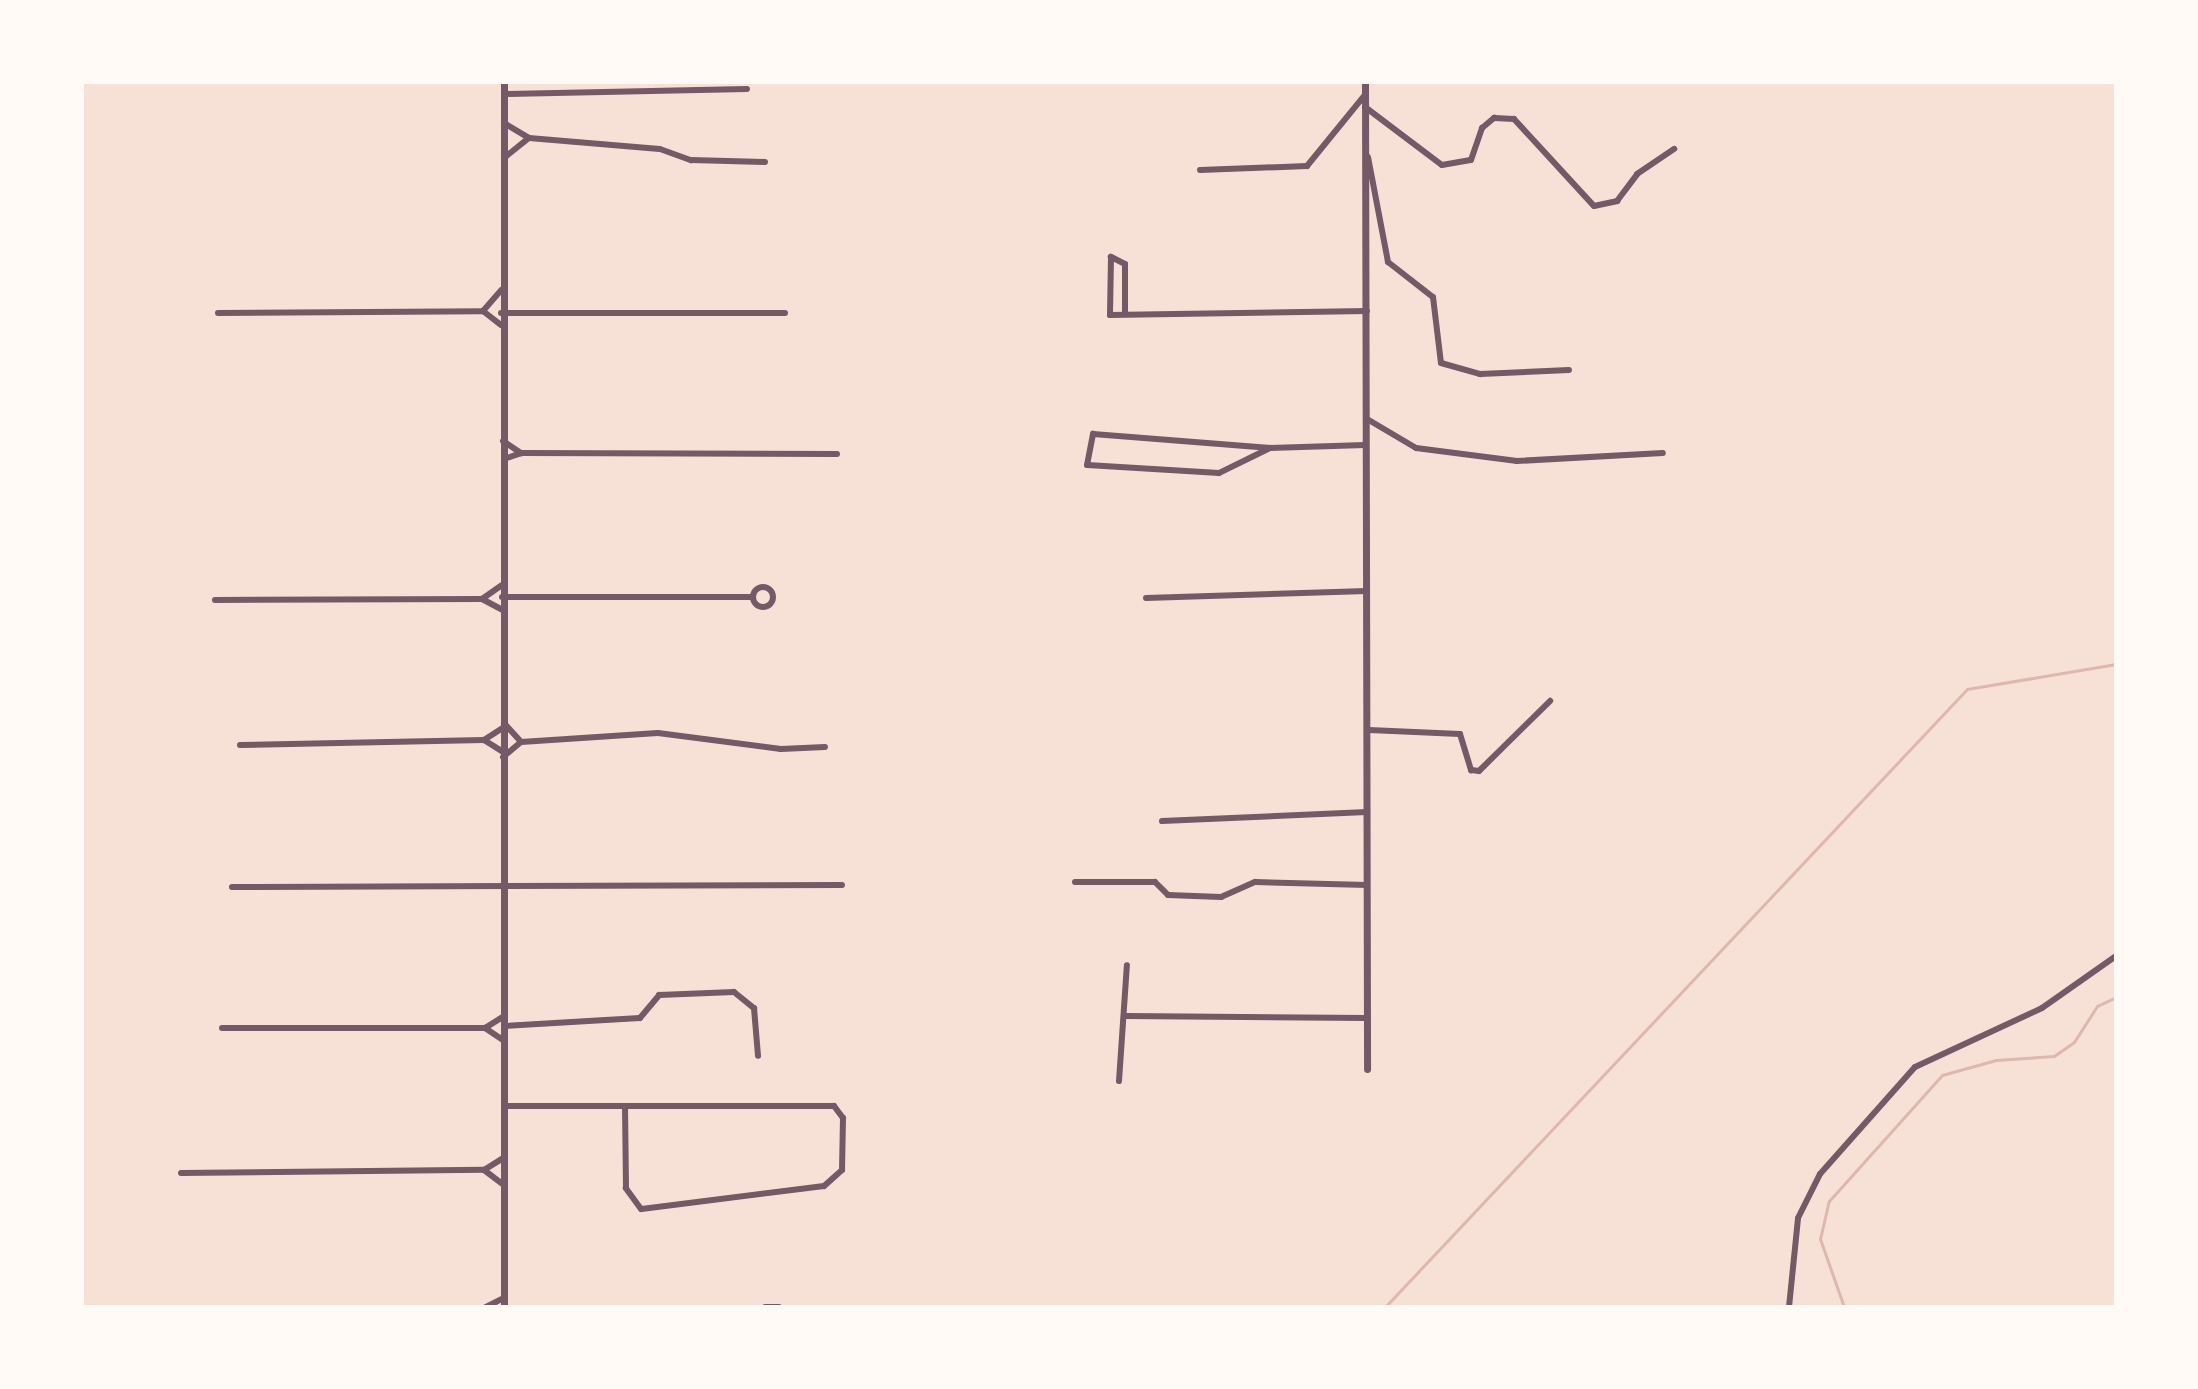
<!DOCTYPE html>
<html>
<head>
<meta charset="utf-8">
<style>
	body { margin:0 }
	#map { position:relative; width:2198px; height:1389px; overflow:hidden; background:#f7e1d7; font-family:Lato,sans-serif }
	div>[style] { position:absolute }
	.stream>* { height:3px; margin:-1.5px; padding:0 1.5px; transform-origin:1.5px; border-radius:1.5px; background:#dcb8b0 }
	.minor>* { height:6px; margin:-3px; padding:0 3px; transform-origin:3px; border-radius:3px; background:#755966 }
	.minor>.ring { margin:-3px; padding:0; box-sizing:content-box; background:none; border:6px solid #755966; border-radius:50% }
	.tertiary>* { height:7px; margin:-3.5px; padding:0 3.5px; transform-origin:3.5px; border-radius:3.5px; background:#755966 }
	span { translate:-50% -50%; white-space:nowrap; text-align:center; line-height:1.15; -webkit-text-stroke:8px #fffaf5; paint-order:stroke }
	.frame { position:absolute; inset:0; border:84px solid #fffaf5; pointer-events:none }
</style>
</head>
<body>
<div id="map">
	<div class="stream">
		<div style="left:1385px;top:1307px;width:849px;rotate:-46.72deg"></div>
		<div style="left:1967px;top:689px;width:151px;rotate:-9.5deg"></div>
		<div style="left:1844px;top:1307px;width:72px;rotate:-109.4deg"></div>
		<div style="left:1820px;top:1239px;width:39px;rotate:-77deg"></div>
		<div style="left:1829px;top:1201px;width:169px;rotate:-48.1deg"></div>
		<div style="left:1942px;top:1075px;width:56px;rotate:-15.5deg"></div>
		<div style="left:1996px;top:1060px;width:58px;rotate:-3.9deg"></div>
		<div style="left:2054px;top:1056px;width:24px;rotate:-35deg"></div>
		<div style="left:2074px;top:1042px;width:43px;rotate:-57.4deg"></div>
		<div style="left:2097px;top:1006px;width:21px;rotate:-25deg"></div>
	</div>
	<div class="minor">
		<div style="left:504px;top:94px;width:243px;rotate:-1.2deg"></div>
		<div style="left:1365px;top:107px;width:96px;rotate:37deg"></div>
		<div style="left:1442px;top:165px;width:29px;rotate:-10deg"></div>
		<div style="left:1471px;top:160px;width:34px;rotate:-71deg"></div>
		<div style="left:1482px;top:128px;width:16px;rotate:-40deg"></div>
		<div style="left:1494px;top:118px;width:20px;rotate:3deg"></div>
		<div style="left:1514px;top:119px;width:118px;rotate:47.4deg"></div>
		<div style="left:1594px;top:206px;width:24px;rotate:-12deg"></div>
		<div style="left:1617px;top:201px;width:34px;rotate:-53deg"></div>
		<div style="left:1637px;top:174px;width:45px;rotate:-34deg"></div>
		<div style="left:504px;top:123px;width:29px;rotate:31deg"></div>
		<div style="left:529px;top:138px;width:131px;rotate:4.8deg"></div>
		<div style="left:660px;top:149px;width:33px;rotate:20deg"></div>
		<div style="left:691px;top:160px;width:74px;rotate:1.5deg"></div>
		<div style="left:1368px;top:157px;width:107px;rotate:79.2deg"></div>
		<div style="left:1388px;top:262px;width:57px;rotate:37.9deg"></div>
		<div style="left:1433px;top:297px;width:66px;rotate:83.1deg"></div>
		<div style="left:1441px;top:363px;width:41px;rotate:15.8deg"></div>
		<div style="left:1480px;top:374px;width:89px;rotate:-2.6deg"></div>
		<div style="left:504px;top:158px;width:32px;rotate:-39deg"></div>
		<div style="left:1200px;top:170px;width:107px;rotate:-2.1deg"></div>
		<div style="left:1307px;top:166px;width:92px;rotate:-50.8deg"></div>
		<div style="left:483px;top:311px;width:28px;rotate:-49deg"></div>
		<div style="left:218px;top:313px;width:265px;rotate:-0.4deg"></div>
		<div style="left:483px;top:311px;width:23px;rotate:38deg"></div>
		<div style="left:501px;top:313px;width:284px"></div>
		<div style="left:1125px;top:314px;width:50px;rotate:-90deg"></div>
		<div style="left:1125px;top:264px;width:16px;rotate:-153deg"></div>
		<div style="left:1111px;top:257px;width:58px;rotate:91deg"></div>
		<div style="left:1110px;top:315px;width:257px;rotate:-0.9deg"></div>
		<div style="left:1367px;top:419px;width:57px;rotate:30.6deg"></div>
		<div style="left:1416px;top:448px;width:102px;rotate:7.3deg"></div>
		<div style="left:1517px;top:461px;width:146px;rotate:-3.1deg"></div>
		<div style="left:503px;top:441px;width:22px;rotate:34deg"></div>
		<div style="left:1270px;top:448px;width:57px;rotate:153.9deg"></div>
		<div style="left:1219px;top:473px;width:132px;rotate:-176.5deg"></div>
		<div style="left:1087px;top:465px;width:32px;rotate:-79deg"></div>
		<div style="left:1093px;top:434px;width:178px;rotate:4.5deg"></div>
		<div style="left:1270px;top:448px;width:95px;rotate:-1.8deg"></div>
		<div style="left:504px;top:459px;width:18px;rotate:-19deg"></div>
		<div style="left:521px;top:453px;width:316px;rotate:0.2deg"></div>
		<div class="ring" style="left:753px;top:587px;width:14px;height:14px"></div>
		<div style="left:502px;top:597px;width:251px"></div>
		<div style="left:1146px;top:598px;width:221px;rotate:-1.8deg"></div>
		<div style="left:482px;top:599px;width:24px;rotate:-35deg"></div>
		<div style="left:215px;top:600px;width:267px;rotate:-0.2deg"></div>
		<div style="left:482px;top:599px;width:24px;rotate:28deg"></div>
		<div style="left:504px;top:723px;width:25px;rotate:48deg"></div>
		<div style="left:521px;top:742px;width:137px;rotate:-3.8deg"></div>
		<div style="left:658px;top:733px;width:124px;rotate:7.4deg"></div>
		<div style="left:781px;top:749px;width:44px;rotate:-2.6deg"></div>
		<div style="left:1369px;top:730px;width:91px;rotate:2.5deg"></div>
		<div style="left:1460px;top:734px;width:38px;rotate:73deg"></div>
		<div style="left:1471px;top:770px;width:8px;rotate:7deg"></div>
		<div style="left:1479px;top:771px;width:100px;rotate:-44.6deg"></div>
		<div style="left:484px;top:740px;width:22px;rotate:32deg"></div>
		<div style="left:240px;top:745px;width:244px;rotate:-1.2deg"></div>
		<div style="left:484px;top:740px;width:24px;rotate:-33deg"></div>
		<div style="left:503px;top:757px;width:23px;rotate:-40deg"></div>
		<div style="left:1162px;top:821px;width:205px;rotate:-2.5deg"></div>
		<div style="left:1075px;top:882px;width:80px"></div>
		<div style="left:1155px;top:882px;width:18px;rotate:45deg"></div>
		<div style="left:1168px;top:895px;width:53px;rotate:2.2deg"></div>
		<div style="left:1221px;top:897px;width:37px;rotate:-24deg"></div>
		<div style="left:1255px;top:882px;width:112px;rotate:1.5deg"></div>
		<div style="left:232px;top:887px;width:610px;rotate:-0.19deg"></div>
		<div style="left:1126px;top:1016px;width:240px;rotate:0.5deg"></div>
		<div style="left:504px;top:1026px;width:136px;rotate:-3.4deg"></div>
		<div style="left:640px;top:1018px;width:30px;rotate:-50deg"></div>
		<div style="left:659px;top:995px;width:75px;rotate:-2.3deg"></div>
		<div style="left:734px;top:992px;width:26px;rotate:39deg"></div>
		<div style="left:754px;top:1008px;width:48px;rotate:85.2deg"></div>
		<div style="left:222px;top:1028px;width:263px"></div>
		<div style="left:485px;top:1028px;width:23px;rotate:34deg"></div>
		<div style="left:485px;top:1028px;width:22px;rotate:-32deg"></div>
		<div style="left:1119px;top:1081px;width:116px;rotate:-86.1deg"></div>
		<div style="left:504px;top:1106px;width:330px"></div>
		<div style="left:834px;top:1106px;width:15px;rotate:53deg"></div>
		<div style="left:843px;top:1118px;width:52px;rotate:91.1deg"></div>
		<div style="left:842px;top:1170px;width:24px;rotate:138deg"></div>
		<div style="left:824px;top:1186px;width:184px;rotate:172.8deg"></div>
		<div style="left:641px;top:1209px;width:26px;rotate:-126deg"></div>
		<div style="left:626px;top:1188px;width:82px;rotate:-90.7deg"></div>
		<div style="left:484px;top:1170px;width:25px;rotate:37deg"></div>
		<div style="left:181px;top:1173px;width:303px;rotate:-0.6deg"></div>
		<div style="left:484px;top:1170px;width:22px;rotate:-32deg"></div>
		<div style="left:486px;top:1307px;width:20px;rotate:-27deg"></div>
		<div style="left:765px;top:1307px;width:14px"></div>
		<div style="left:1789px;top:1307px;width:89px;rotate:-84.2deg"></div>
		<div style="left:1798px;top:1218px;width:49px;rotate:-63.4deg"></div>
		<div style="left:1820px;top:1174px;width:143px;rotate:-48.4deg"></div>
		<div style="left:1915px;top:1067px;width:140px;rotate:-24.9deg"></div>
		<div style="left:2042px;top:1008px;width:90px;rotate:-35.1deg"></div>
	</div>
	<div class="tertiary">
		<div style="left:504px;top:82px;width:1225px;rotate:90deg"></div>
		<div style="left:1365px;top:82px;width:987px;rotate:89.88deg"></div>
	</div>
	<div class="frame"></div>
</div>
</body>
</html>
